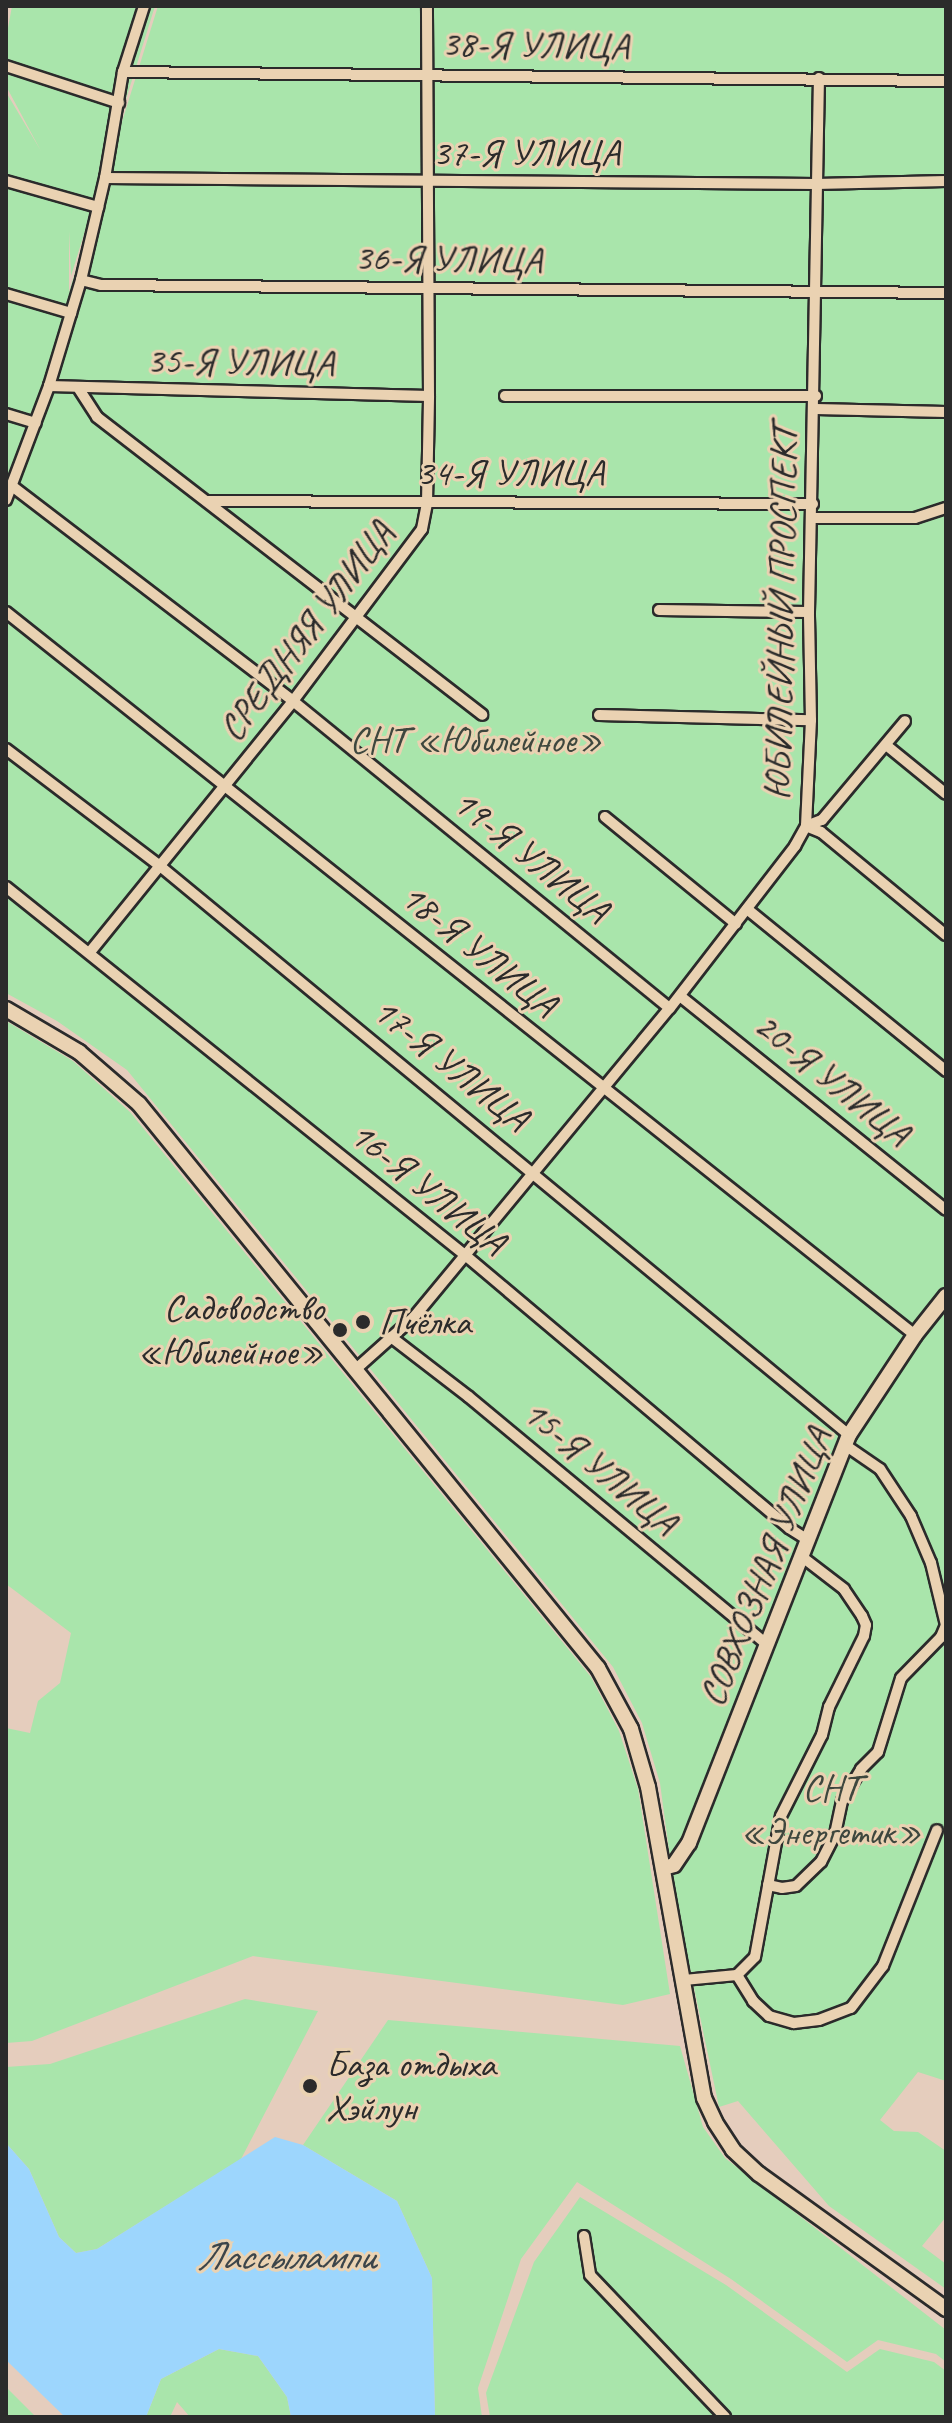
<!DOCTYPE html>
<html>
<head>
<meta charset="utf-8">
<style>
	body { margin:0 }
	#map { position:relative; width:952px; height:2423px; overflow:hidden; background:#e5cdbd; font-family:Caveat,sans-serif }
	div>[style] { position:absolute }
	.green>* { inset:0; background:#a9e5ab }
	.water>* { inset:0; background:#9dd6fd }
	.roads { filter:drop-shadow(2px 0 #2b2b2b) drop-shadow(-2px 0 #2b2b2b) drop-shadow(0 2px #2b2b2b) drop-shadow(0 -2px #2b2b2b) }
	.street>* { height:10px; margin:-5px; padding:0 5px; transform-origin:5px; border-radius:5px; background:#ead2b2 }
	.secondary>* { height:14px; margin:-7px; padding:0 7px; transform-origin:7px; border-radius:7px; background:#ead2b2 }
	.dots>* { width:22px; height:22px; translate:-50% -50%; box-sizing:border-box; border:4px solid #ead2b2; border-radius:50% }
	span { translate:-50% -50%; white-space:nowrap; text-align:center; line-height:1.15; -webkit-text-stroke:6px #ead2b2; paint-order:stroke }
	.street-label { font-size:38px; color:#2b2b2b }
	.park-label { font-size:38px; color:#3e473e }
	.poi-label { font-size:38px; color:#2b2b2b }
	.right { translate:-100% -50%; text-align:right }
	.left { translate:0 -50%; text-align:left }
	.water-label { font-size:40px; color:#3c454a; font-style:italic }
	.frame { position:absolute; inset:0; border:8px solid #2b2b2b; pointer-events:none }
</style>
</head>
<body>
<div id="map">
	<div class="green">
		<div style="clip-path:polygon(12px 6px,155px 6px,71px 276px,69px 231px,69px 292px,158px 6px,946px 6px,946px 2081px,918px 2072px,880px 2120px,894px 2131px,918px 2132px,946px 2151px,946px 2217px,922px 2246px,946px 2264px,946px 2289px,829px 2206px,738px 2101px,719px 2107px,676px 1902px,660px 1783px,642px 1723px,613px 1667px,127px 1070px,57px 1021px,6px 993px,6px 92px,41px 151px,6px 86px,6px 39px)"></div>
		<div style="clip-path:polygon(6px 1021px,73px 1061px,130px 1112px,591px 1677px,619px 1731px,638px 1789px,670px 1994px,623px 2005px,253px 1956px,32px 2041px,6px 2043px,6px 1728px,30px 1733px,38px 1701px,60px 1683px,71px 1633px,6px 1584px)"></div>
		<div style="clip-path:polygon(245px 1999px,318px 2011px,241px 2159px,97px 2249px,76px 2253px,59px 2237px,29px 2169px,6px 2143px,6px 2067px,50px 2064px)"></div>
		<div style="clip-path:polygon(388px 2020px,680px 2046px,703px 2127px,725px 2158px,946px 2330px,946px 2362px,936px 2354px,878px 2340px,847px 2362px,731px 2279px,577px 2182px,521px 2259px,478px 2388px,482px 2417px,435px 2417px,432px 2278px,397px 2201px,303px 2145px)"></div>
		<div style="clip-path:polygon(580px 2197px,726px 2285px,847px 2372px,880px 2349px,934px 2362px,946px 2371px,946px 2417px,490px 2417px,486px 2393px,534px 2262px)"></div>
		<div style="clip-path:polygon(219px 2349px,258px 2356px,287px 2397px,291px 2417px,190px 2417px,177px 2402px,170px 2417px,146px 2417px,161px 2379px)"></div>
		<div style="clip-path:polygon(6px 2387px,36px 2417px,6px 2417px)"></div>
	</div>
	<div class="water">
		<div style="clip-path:polygon(275px 2137px,303px 2145px,397px 2201px,432px 2278px,435px 2417px,291px 2417px,287px 2397px,258px 2356px,219px 2349px,161px 2379px,146px 2417px,65px 2417px,6px 2360px,6px 2143px,29px 2169px,59px 2237px,76px 2253px,97px 2249px)"></div>
	</div>
	<div class="roads">
		<div class="street">
			<div style="left:6px;top:66px;width:119px;rotate:18.1deg"></div>
			<div style="left:123px;top:72px;width:823px;rotate:0.63deg"></div>
			<div style="left:105px;top:178px;width:711px;rotate:0.48deg"></div>
			<div style="left:816px;top:184px;width:130px;rotate:-1.3deg"></div>
			<div style="left:6px;top:181px;width:96px;rotate:15.8deg"></div>
			<div style="left:81px;top:280px;width:21px;rotate:14deg"></div>
			<div style="left:101px;top:285px;width:845px;rotate:0.54deg"></div>
			<div style="left:6px;top:294px;width:68px;rotate:16.3deg"></div>
			<div style="left:49px;top:386px;width:380px;rotate:1.5deg"></div>
			<div style="left:79px;top:389px;width:33px;rotate:57deg"></div>
			<div style="left:97px;top:417px;width:487px;rotate:37.7deg"></div>
			<div style="left:505px;top:396px;width:311px"></div>
			<div style="left:816px;top:409px;width:130px;rotate:1.3deg"></div>
			<div style="left:6px;top:414px;width:31px;rotate:17deg"></div>
			<div style="left:12px;top:486px;width:354px;rotate:37.4deg"></div>
			<div style="left:293px;top:701px;width:486px;rotate:39.2deg"></div>
			<div style="left:6px;top:500px;width:122px;rotate:-69.3deg"></div>
			<div style="left:49px;top:386px;width:111px;rotate:-73.2deg"></div>
			<div style="left:81px;top:280px;width:105px;rotate:-76.8deg"></div>
			<div style="left:105px;top:178px;width:108px;rotate:-80.4deg"></div>
			<div style="left:123px;top:72px;width:69px;rotate:-72.3deg"></div>
			<div style="left:207px;top:501px;width:606px;rotate:0.28deg"></div>
			<div style="left:812px;top:518px;width:103px"></div>
			<div style="left:915px;top:518px;width:33px;rotate:-18deg"></div>
			<div style="left:659px;top:610px;width:150px;rotate:0.8deg"></div>
			<div style="left:6px;top:612px;width:1161px;rotate:38.5deg"></div>
			<div style="left:599px;top:715px;width:212px;rotate:1.4deg"></div>
			<div style="left:886px;top:745px;width:77px;rotate:39.2deg"></div>
			<div style="left:6px;top:749px;width:193px;rotate:37.2deg"></div>
			<div style="left:160px;top:866px;width:894px;rotate:39.55deg"></div>
			<div style="left:605px;top:817px;width:169px;rotate:39.2deg"></div>
			<div style="left:806px;top:826px;width:16px;rotate:22deg"></div>
			<div style="left:821px;top:832px;width:162px;rotate:39.5deg"></div>
			<div style="left:806px;top:826px;width:17px;rotate:-21deg"></div>
			<div style="left:822px;top:820px;width:129px;rotate:-50deg"></div>
			<div style="left:6px;top:887px;width:588px;rotate:38.72deg"></div>
			<div style="left:465px;top:1255px;width:424px;rotate:40.1deg"></div>
			<div style="left:789px;top:1528px;width:22px;rotate:32deg"></div>
			<div style="left:747px;top:909px;width:257px;rotate:39.1deg"></div>
			<div style="left:90px;top:952px;width:323px;rotate:-51deg"></div>
			<div style="left:293px;top:701px;width:215px;rotate:-53.1deg"></div>
			<div style="left:422px;top:529px;width:26px;rotate:-79deg"></div>
			<div style="left:427px;top:503px;width:107px;rotate:-88.9deg"></div>
			<div style="left:429px;top:396px;width:390px;rotate:-90.3deg"></div>
			<div style="left:680px;top:996px;width:341px;rotate:38.8deg"></div>
			<div style="left:391px;top:1337px;width:98px;rotate:37.6deg"></div>
			<div style="left:469px;top:1397px;width:388px;rotate:39.7deg"></div>
			<div style="left:356px;top:1369px;width:78px;rotate:-41.9deg"></div>
			<div style="left:414px;top:1317px;width:401px;rotate:-50.4deg"></div>
			<div style="left:670px;top:1008px;width:205px;rotate:-52.3deg"></div>
			<div style="left:795px;top:846px;width:23px;rotate:-61deg"></div>
			<div style="left:806px;top:826px;width:106px;rotate:-87.3deg"></div>
			<div style="left:811px;top:720px;width:108px;rotate:-91.1deg"></div>
			<div style="left:809px;top:612px;width:534px;rotate:-88.93deg"></div>
			<div style="left:768px;top:1885px;width:14px;rotate:12deg"></div>
			<div style="left:782px;top:1888px;width:14px;rotate:-8deg"></div>
			<div style="left:796px;top:1886px;width:35px;rotate:-44deg"></div>
			<div style="left:821px;top:1862px;width:31px;rotate:-63deg"></div>
			<div style="left:835px;top:1834px;width:34px;rotate:-78deg"></div>
			<div style="left:842px;top:1801px;width:37px;rotate:-59deg"></div>
			<div style="left:861px;top:1769px;width:24px;rotate:-45deg"></div>
			<div style="left:878px;top:1752px;width:77px;rotate:-72.7deg"></div>
			<div style="left:901px;top:1678px;width:57px;rotate:-45.7deg"></div>
			<div style="left:941px;top:1637px;width:13px;rotate:-67deg"></div>
			<div style="left:946px;top:1625px;width:64px;rotate:-103.6deg"></div>
			<div style="left:931px;top:1563px;width:51px;rotate:-113.1deg"></div>
			<div style="left:911px;top:1516px;width:56px;rotate:-123.4deg"></div>
			<div style="left:880px;top:1469px;width:42px;rotate:-145.6deg"></div>
			<div style="left:737px;top:1975px;width:31px;rotate:58deg"></div>
			<div style="left:753px;top:2001px;width:22px;rotate:43deg"></div>
			<div style="left:769px;top:2016px;width:26px;rotate:16deg"></div>
			<div style="left:794px;top:2023px;width:25px;rotate:-7deg"></div>
			<div style="left:819px;top:2020px;width:34px;rotate:-21deg"></div>
			<div style="left:851px;top:2008px;width:53px;rotate:-52.7deg"></div>
			<div style="left:883px;top:1966px;width:146px;rotate:-68.3deg"></div>
			<div style="left:684px;top:1980px;width:53px;rotate:-5.4deg"></div>
			<div style="left:737px;top:1975px;width:25px;rotate:-45deg"></div>
			<div style="left:755px;top:1957px;width:143px;rotate:-79.6deg"></div>
			<div style="left:781px;top:1816px;width:91px;rotate:-63.2deg"></div>
			<div style="left:822px;top:1735px;width:29px;rotate:-76deg"></div>
			<div style="left:829px;top:1707px;width:79px;rotate:-63.8deg"></div>
			<div style="left:864px;top:1636px;width:11px;rotate:-80deg"></div>
			<div style="left:866px;top:1625px;width:10px;rotate:-114deg"></div>
			<div style="left:862px;top:1616px;width:32px;rotate:-124deg"></div>
			<div style="left:844px;top:1589px;width:54px;rotate:-142.5deg"></div>
			<div style="left:584px;top:2236px;width:39px;rotate:81deg"></div>
			<div style="left:590px;top:2275px;width:196px;rotate:46.4deg"></div>
		</div>
		<div class="secondary">
			<div style="left:6px;top:1009px;width:85px;rotate:30.5deg"></div>
			<div style="left:79px;top:1052px;width:79px;rotate:40.9deg"></div>
			<div style="left:139px;top:1104px;width:727px;rotate:50.86deg"></div>
			<div style="left:598px;top:1668px;width:69px;rotate:61.6deg"></div>
			<div style="left:631px;top:1729px;width:60px;rotate:73.7deg"></div>
			<div style="left:648px;top:1787px;width:316px;rotate:79.8deg"></div>
			<div style="left:704px;top:2098px;width:26px;rotate:65deg"></div>
			<div style="left:715px;top:2122px;width:33px;rotate:57deg"></div>
			<div style="left:733px;top:2150px;width:35px;rotate:43deg"></div>
			<div style="left:759px;top:2174px;width:231px;rotate:35.8deg"></div>
			<div style="left:663px;top:1868px;width:11px;rotate:-15deg"></div>
			<div style="left:674px;top:1865px;width:27px;rotate:-56deg"></div>
			<div style="left:689px;top:1843px;width:438px;rotate:-68.6deg"></div>
			<div style="left:849px;top:1435px;width:120px;rotate:-56.6deg"></div>
			<div style="left:915px;top:1335px;width:50px;rotate:-51.5deg"></div>
		</div>
	</div>
	<div class="dots">
		<div style="left:363px;top:1322px;background:#2b2b2b"></div>
		<div style="left:340px;top:1330px;background:#2b2b2b"></div>
		<div style="left:310px;top:2086px;background:#2b2b2b"></div>
	</div>
	<div class="street-label">
		<span style="left:535px;top:45px;rotate:1deg">38-Я УЛИЦА</span>
		<span style="left:526px;top:153px">37-Я УЛИЦА</span>
		<span style="left:448px;top:259px;rotate:1deg">36-Я УЛИЦА</span>
		<span style="left:240px;top:362px;rotate:1deg">35-Я УЛИЦА</span>
		<span style="left:510px;top:473px">34-Я УЛИЦА</span>
		<span style="left:781px;top:613px;rotate:-89deg">ЮБИЛЕЙНЫЙ ПРОСПЕКТ</span>
		<span style="left:306px;top:631px;rotate:-53deg">СРЕДНЯЯ УЛИЦА</span>
		<span style="left:531px;top:856px;rotate:39deg">19-Я УЛИЦА</span>
		<span style="left:479px;top:950px;rotate:39deg">18-Я УЛИЦА</span>
		<span style="left:451px;top:1064px;rotate:39deg">17-Я УЛИЦА</span>
		<span style="left:832px;top:1079px;rotate:39deg">20-Я УЛИЦА</span>
		<span style="left:428px;top:1188px;rotate:39deg">16-Я УЛИЦА</span>
		<span style="left:600px;top:1467px;rotate:40deg">15-Я УЛИЦА</span>
		<span style="left:765px;top:1567px;rotate:-68deg">СОВХОЗНАЯ УЛИЦА</span>
	</div>
	<div class="park-label">
		<span style="left:476px;top:740px">СНТ «Юбилейное»</span>
		<span style="left:831px;top:1810px">СНТ<br>«Энергетик»</span>
	</div>
	<div class="poi-label">
		<span class="right" style="left:324px;top:1330px">Садоводство<br>«Юбилейное»</span>
		<span class="left" style="left:379px;top:1322px">Пчёлка</span>
		<span class="left" style="left:326px;top:2086px">База отдыха<br>Хэйлун</span>
	</div>
	<div class="water-label">
		<span style="left:286px;top:2256px">Лассылампи</span>
	</div>
	<div class="frame"></div>
</div>
</body>
</html>
